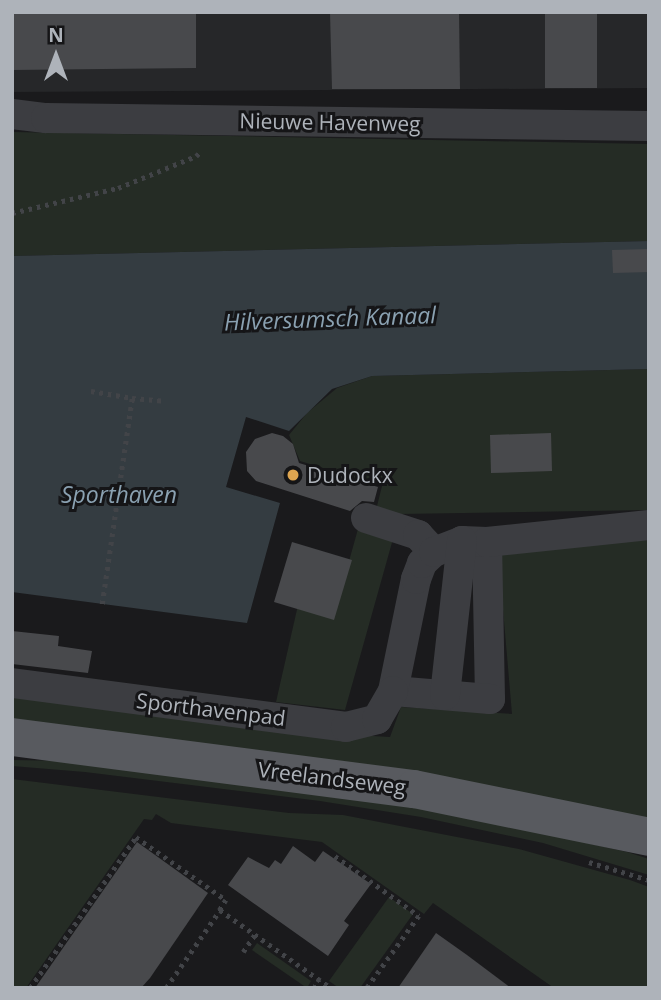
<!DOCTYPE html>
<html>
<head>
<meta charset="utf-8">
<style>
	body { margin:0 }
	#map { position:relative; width:661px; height:1000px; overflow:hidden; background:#1a1a1c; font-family:"Open Sans",sans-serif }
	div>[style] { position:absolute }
	.built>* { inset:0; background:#262729 }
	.green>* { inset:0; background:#252c25 }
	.water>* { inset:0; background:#343c41 }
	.building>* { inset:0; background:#48494c }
	.path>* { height:4.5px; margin-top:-2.25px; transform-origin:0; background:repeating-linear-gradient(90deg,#424448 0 3.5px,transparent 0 8.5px) }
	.street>* { height:30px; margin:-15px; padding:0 15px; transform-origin:15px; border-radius:15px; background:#3c3d41 }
	.primary>* { height:38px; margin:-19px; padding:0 19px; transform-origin:19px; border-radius:19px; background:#585a5f }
	.dots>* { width:19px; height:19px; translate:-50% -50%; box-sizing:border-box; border:4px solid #151517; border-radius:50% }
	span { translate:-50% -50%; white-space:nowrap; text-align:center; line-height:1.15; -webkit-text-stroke:6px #151517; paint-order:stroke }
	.street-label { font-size:21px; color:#aeb3ba }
	.poi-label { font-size:21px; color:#aeb3ba }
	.left { translate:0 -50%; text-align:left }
	.water-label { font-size:23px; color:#8aa1b1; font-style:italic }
	.frame { position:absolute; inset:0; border:14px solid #aeb3ba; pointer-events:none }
	.north { position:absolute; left:21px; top:21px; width:70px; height:70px; -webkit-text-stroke:5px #151517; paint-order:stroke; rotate:0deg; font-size:19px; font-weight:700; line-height:28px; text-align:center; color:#aeb3ba }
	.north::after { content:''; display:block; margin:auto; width:24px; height:32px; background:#aeb3ba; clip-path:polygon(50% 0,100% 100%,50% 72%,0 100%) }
</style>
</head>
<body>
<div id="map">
	<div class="built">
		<div style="clip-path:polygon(12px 12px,649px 12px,649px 88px,12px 92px)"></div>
	</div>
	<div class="green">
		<div style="clip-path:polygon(12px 132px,649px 144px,649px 241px,12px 256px)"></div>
		<div style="clip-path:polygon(649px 369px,649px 510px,400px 514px,345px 710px,276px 702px,298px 605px,334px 615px,363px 511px,375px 514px,382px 486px,300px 461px,289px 435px,307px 413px,337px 388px,372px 376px)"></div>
		<div style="clip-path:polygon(649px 540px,649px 818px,12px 720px,12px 690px,338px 734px,390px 737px,401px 707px,512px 714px,498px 551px)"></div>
		<div style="clip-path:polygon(12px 760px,71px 761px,427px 807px,627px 852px,649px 859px,649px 875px,543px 843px,421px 817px,320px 801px,85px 772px,12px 766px)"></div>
		<div style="clip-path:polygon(12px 779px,289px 813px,343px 815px,519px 849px,630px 880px,649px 887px,649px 988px,554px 988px,433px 903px,424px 914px,322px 842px,171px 823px,156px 814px,152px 820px,144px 819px,26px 988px,12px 988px)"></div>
		<div style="clip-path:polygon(389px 897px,413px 914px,360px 988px,339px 988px,329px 981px)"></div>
		<div style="clip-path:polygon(257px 943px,311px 981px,307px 988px,252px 950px)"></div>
	</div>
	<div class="water">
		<div style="clip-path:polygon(649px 241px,649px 369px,372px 376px,332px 389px,289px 431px,246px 417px,226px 487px,280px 503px,247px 623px,12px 592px,12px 256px)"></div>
	</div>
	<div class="building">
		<div style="clip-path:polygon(12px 12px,196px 12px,196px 68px,12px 70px)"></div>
		<div style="clip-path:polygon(330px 12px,459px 12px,460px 89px,332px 89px)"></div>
		<div style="clip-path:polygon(545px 12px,597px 12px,597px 88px,545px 88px)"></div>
		<div style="clip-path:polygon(649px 249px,649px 272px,613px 273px,612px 250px)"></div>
		<div style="clip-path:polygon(272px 433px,283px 436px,293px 444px,299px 463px,378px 487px,374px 502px,362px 501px,350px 511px,256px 481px,247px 471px,246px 452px,255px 439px)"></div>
		<div style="clip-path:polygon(551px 433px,552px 471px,491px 473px,490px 435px)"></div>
		<div style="clip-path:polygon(292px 542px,352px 560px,334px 620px,274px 602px)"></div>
		<div style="clip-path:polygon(12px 631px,59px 636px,58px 646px,92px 651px,88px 673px,12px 664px)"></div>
		<div style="clip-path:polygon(137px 842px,208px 893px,150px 978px,141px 988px,35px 988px)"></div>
		<div style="clip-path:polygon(293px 846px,315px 862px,323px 851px,371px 884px,344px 921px,349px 925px,328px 956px,228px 885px,248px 857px,269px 868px,275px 860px,281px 864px)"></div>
		<div style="clip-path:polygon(436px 933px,467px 955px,511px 988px,398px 988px)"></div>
	</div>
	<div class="path">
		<div style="left:12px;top:213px;width:109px;rotate:-13.3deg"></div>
		<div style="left:118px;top:188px;width:84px;rotate:-22.3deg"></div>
		<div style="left:196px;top:156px;width:8px;rotate:-45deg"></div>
		<div style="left:91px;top:391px;width:42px;rotate:9.7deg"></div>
		<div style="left:102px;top:604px;width:208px;rotate:-81.7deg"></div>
		<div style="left:132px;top:398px;width:32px;rotate:5deg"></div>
		<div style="left:335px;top:856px;width:103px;rotate:35.5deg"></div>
		<div style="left:419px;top:916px;width:89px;rotate:125.8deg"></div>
		<div style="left:589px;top:862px;width:63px;rotate:16.7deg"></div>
		<div style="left:243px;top:952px;width:22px;rotate:-56deg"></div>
		<div style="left:30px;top:988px;width:184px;rotate:-54.9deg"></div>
		<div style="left:136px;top:837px;width:110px;rotate:35deg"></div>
		<div style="left:226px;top:900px;width:12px;rotate:121deg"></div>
		<div style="left:166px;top:988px;width:95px;rotate:-55.3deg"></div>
		<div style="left:220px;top:910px;width:136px;rotate:35.1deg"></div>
		<div style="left:314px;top:988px;width:10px;rotate:-61deg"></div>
	</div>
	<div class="street">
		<div style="left:12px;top:114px;width:34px;rotate:7deg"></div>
		<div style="left:46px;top:118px;width:603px;rotate:0.76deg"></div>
		<div style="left:366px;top:518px;width:55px;rotate:18.1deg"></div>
		<div style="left:418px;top:535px;width:23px;rotate:47deg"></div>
		<div style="left:487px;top:542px;width:157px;rotate:88.9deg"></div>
		<div style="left:490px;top:699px;width:97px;rotate:-175.3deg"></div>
		<div style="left:393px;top:691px;width:114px;rotate:-78.4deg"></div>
		<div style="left:416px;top:579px;width:17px;rotate:-69deg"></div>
		<div style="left:422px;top:563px;width:16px;rotate:-43deg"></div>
		<div style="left:434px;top:552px;width:30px;rotate:-21deg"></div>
		<div style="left:462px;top:541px;width:25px;rotate:2deg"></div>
		<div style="left:487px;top:542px;width:163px;rotate:-6deg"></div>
		<div style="left:12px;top:683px;width:337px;rotate:7.5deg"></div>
		<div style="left:346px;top:727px;width:32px;rotate:-14deg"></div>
		<div style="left:377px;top:719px;width:32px;rotate:-60deg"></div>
		<div style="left:445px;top:695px;width:155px;rotate:-83.7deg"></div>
	</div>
	<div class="primary">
		<div style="left:12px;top:737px;width:405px;rotate:7.4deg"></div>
		<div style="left:414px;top:789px;width:240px;rotate:11.5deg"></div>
	</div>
	<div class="dots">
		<div style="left:293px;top:475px;background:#dea550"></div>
	</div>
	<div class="street-label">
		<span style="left:330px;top:122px;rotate:1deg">Nieuwe Havenweg</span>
		<span style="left:211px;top:709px;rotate:7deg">Sporthavenpad</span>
		<span style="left:332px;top:778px;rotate:7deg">Vreelandseweg</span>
	</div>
	<div class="poi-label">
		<span class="left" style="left:307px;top:475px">Dudockx</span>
	</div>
	<div class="water-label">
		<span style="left:330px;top:318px;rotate:-2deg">Hilversumsch Kanaal</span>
		<span style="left:119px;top:494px">Sporthaven</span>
	</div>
	<div class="frame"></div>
	<div class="north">N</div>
</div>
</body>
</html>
